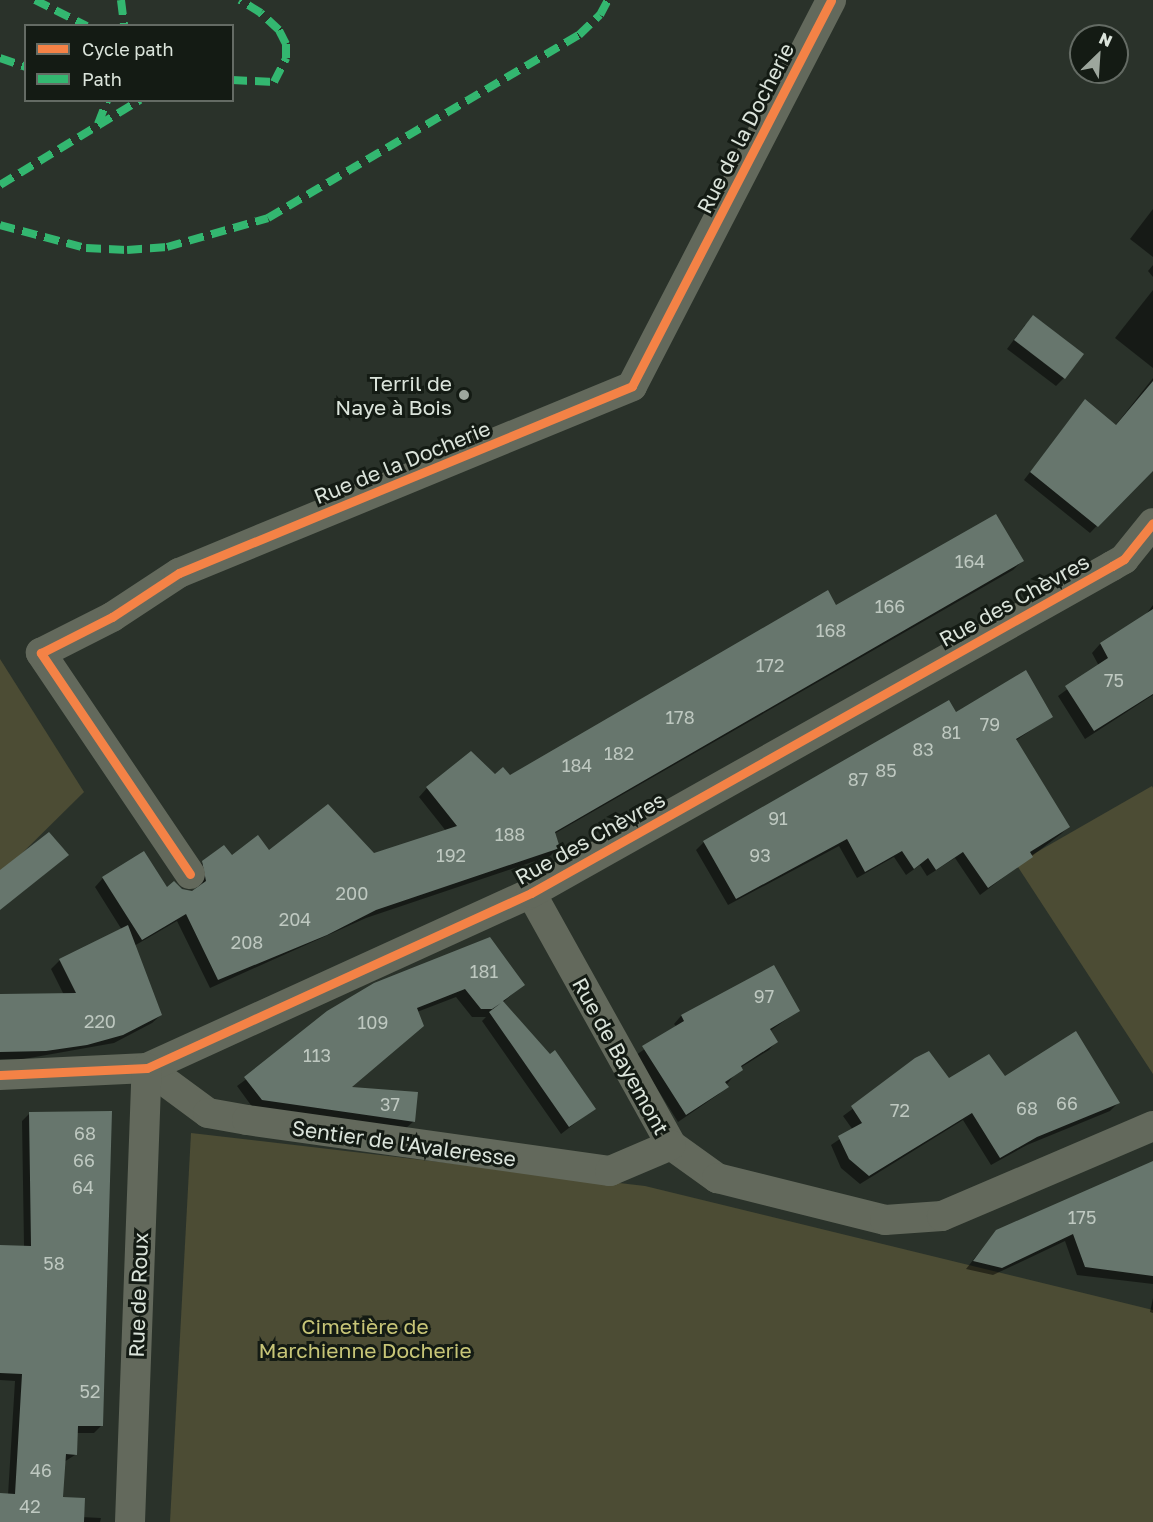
<!DOCTYPE html>
<html>
<head>
<meta charset="utf-8">
<style>
	body { margin:0 }
	#map { position:relative; width:1153px; height:1522px; overflow:hidden; background:#2a322a; font-family:"Golos Text",sans-serif }
	div>[style] { position:absolute }
	.green>* { inset:0; background:#4c4c34 }
	.shadow>* { inset:0; background:#0007 }
	.building>* { inset:0; background:#67766d }
	.minor>* { height:30px; margin:-15px; padding:0 15px; transform-origin:15px; border-radius:15px; background:#63695c }
	.quiet>* { height:8px; margin-top:-4px; transform-origin:0; background:repeating-linear-gradient(90deg,#33b770 0 15px,transparent 0 23px) }
	.cycleway>* { height:9px; margin:-4.5px; padding:0 4.5px; transform-origin:4.5px; border-radius:4.5px; background:#f48246 }
	.dots>* { width:16px; height:16px; translate:-50% -50%; box-sizing:border-box; border:3px solid #141b14; border-radius:50% }
	span { translate:-50% -50%; white-space:nowrap; text-align:center; line-height:1.15; -webkit-text-stroke:6px #141b14; paint-order:stroke }
	.number-label { font-size:18px; color:#bec8c0 }
	.number-label span { -webkit-text-stroke-width:0 }
	.street-label { font-size:21px; color:#dbe4db }
	.poi-label { font-size:21px; color:#dbe4db }
	.right { translate:-100% -50%; text-align:right }
	.park-label { font-size:21px; color:#c7c577 }
	.legend { position:absolute; left:24px; top:24px; width:210px; height:78px; box-sizing:border-box; background:#141b14; border:2px solid #646b64; margin:0; padding:8px 10px; list-style:none; font-size:18px; color:#dbe4db }
	.legend li { display:flex; align-items:center; gap:12px; height:30px }
	.legend b { width:30px; border:2px solid #646b64 }
	.north { position:absolute; left:1069px; top:24px; width:60px; height:60px; box-sizing:border-box; background:#141b14; border:2px solid #646b64; border-radius:50%; rotate:25deg; font-size:16px; font-weight:700; line-height:24px; text-align:center; color:#dbe4db }
	.north::after { content:''; display:block; margin:auto; width:21px; height:27px; background:#9da69d; clip-path:polygon(50% 0,100% 100%,50% 72%,0 100%) }
</style>
</head>
<body>
<div id="map">
	<div class="green">
		<div style="clip-path:polygon(0 659px,84px 792px,0 875px)"></div>
		<div style="clip-path:polygon(1152px 786px,1153px 788px,1153px 1074px,1016px 864px)"></div>
		<div style="clip-path:polygon(191px 1133px,645px 1186px,1153px 1310px,1153px 1522px,170px 1522px)"></div>
	</div>
	<div class="shadow">
		<div style="clip-path:polygon(1153px 209px,1153px 257px,1130px 239px)"></div>
		<div style="clip-path:polygon(1153px 265px,1153px 277px,1148px 271px)"></div>
		<div style="clip-path:polygon(1153px 290px,1153px 368px,1115px 338px)"></div>
		<div style="clip-path:polygon(1025px 325px,1064px 378px,1056px 386px,1007px 349px)"></div>
		<div style="clip-path:polygon(1153px 378px,1153px 467px,1090px 533px,1024px 480px,1078px 409px,1115px 426px)"></div>
		<div style="clip-path:polygon(1022px 561px,1013px 570px,554px 834px,558px 848px,550px 856px,366px 918px,210px 988px,177px 921px,134px 946px,161px 1015px,152px 1023px,114px 1043px,24px 1059px,0 1059px,0 994px,64px 995px,51px 969px,60px 960px,122px 930px,95px 887px,103px 878px,192px 893px,198px 889px,194px 871px,203px 862px,268px 852px,373px 854px,446px 831px,419px 797px,427px 788px,509px 777px,835px 608px)"></div>
		<div style="clip-path:polygon(1153px 605px,1153px 695px,1085px 739px,1058px 696px,1099px 666px,1092px 653px,1100px 644px,1144px 617px)"></div>
		<div style="clip-path:polygon(949px 702px,956px 714px,1051px 717px,1015px 741px,1068px 827px,1061px 834px,980px 895px,955px 858px,927px 876px,920px 865px,906px 875px,894px 857px,857px 878px,839px 846px,728px 905px,696px 850px,704px 842px)"></div>
		<div style="clip-path:polygon(773px 967px,798px 1011px,770px 1031px,776px 1042px,769px 1050px,740px 1068px,719px 1094px,678px 1122px,636px 1055px,677px 1027px,674px 1024px,681px 1016px)"></div>
		<div style="clip-path:polygon(375px 985px,523px 985px,502px 1003px,594px 1109px,561px 1134px,482px 1021px,486px 1017px,472px 1017px,456px 997px,417px 1012px,350px 1088px,414px 1121px,405px 1129px,253px 1108px,237px 1086px)"></div>
		<div style="clip-path:polygon(928px 1053px,948px 1080px,1118px 1103px,1110px 1111px,1027px 1145px,991px 1165px,963px 1120px,860px 1184px,841px 1168px,831px 1145px,853px 1130px,843px 1116px)"></div>
		<div style="clip-path:polygon(29px 1114px,102px 1425px,94px 1433px,76px 1433px,75px 1455px,64px 1462px,61px 1516px,101px 1518px,100px 1522px,0 1522px,0 1495px,8px 1495px,15px 1381px,0 1380px,0 1246px,24px 1246px,22px 1121px)"></div>
		<div style="clip-path:polygon(1153px 1162px,1153px 1284px,1077px 1275px,1065px 1241px,993px 1275px,966px 1269px,989px 1240px)"></div>
		<div style="clip-path:polygon(1153px 1298px,1153px 1313px,1150px 1312px)"></div>
	</div>
	<div class="building">
		<div style="clip-path:polygon(1033px 315px,1084px 354px,1065px 379px,1014px 340px)"></div>
		<div style="clip-path:polygon(1153px 381px,1153px 471px,1098px 527px,1030px 472px,1085px 399px,1116px 425px)"></div>
		<div style="clip-path:polygon(996px 514px,1024px 561px,555px 832px,560px 848px,376px 910px,327px 935px,218px 980px,186px 914px,142px 940px,102px 877px,144px 851px,167px 887px,174px 881px,182px 889px,192px 891px,206px 881px,202px 861px,224px 845px,232px 855px,258px 835px,269px 850px,328px 804px,374px 853px,457px 826px,426px 787px,471px 751px,495px 774px,503px 767px,510px 775px,828px 590px,836px 605px)"></div>
		<div style="clip-path:polygon(1153px 609px,1153px 694px,1094px 731px,1065px 686px,1108px 658px,1100px 643px)"></div>
		<div style="clip-path:polygon(1026px 670px,1053px 717px,1016px 739px,1070px 827px,1030px 852px,1033px 857px,988px 888px,963px 852px,936px 870px,928px 858px,914px 869px,902px 851px,865px 872px,847px 839px,736px 899px,703px 841px,949px 700px,956px 712px)"></div>
		<div style="clip-path:polygon(49px 832px,69px 855px,0 910px,0 870px)"></div>
		<div style="clip-path:polygon(128px 925px,162px 1015px,123px 1035px,87px 1045px,46px 1051px,0 1052px,0 994px,76px 993px,59px 959px)"></div>
		<div style="clip-path:polygon(490px 937px,525px 985px,503px 1001px,550px 1054px,555px 1050px,596px 1109px,569px 1127px,489px 1012px,501px 1003px,492px 1009px,481px 1009px,465px 989px,417px 1008px,424px 1026px,352px 1087px,418px 1092px,415px 1122px,262px 1100px,244px 1077px,327px 1011px,374px 983px)"></div>
		<div style="clip-path:polygon(774px 965px,800px 1011px,770px 1029px,778px 1042px,741px 1066px,743px 1070px,725px 1082px,729px 1087px,686px 1115px,642px 1046px,684px 1021px,681px 1015px)"></div>
		<div style="clip-path:polygon(1076px 1031px,1120px 1103px,1037px 1137px,1000px 1158px,972px 1113px,869px 1176px,849px 1159px,838px 1136px,862px 1123px,851px 1106px,915px 1058px,929px 1051px,949px 1078px,989px 1054px,1005px 1076px)"></div>
		<div style="clip-path:polygon(112px 1111px,103px 1426px,78px 1426px,77px 1455px,66px 1454px,63px 1497px,85px 1498px,84px 1522px,0 1522px,0 1493px,15px 1494px,22px 1374px,0 1373px,0 1245px,31px 1246px,29px 1112px)"></div>
		<div style="clip-path:polygon(1153px 1161px,1153px 1276px,1085px 1267px,1073px 1234px,1002px 1268px,973px 1261px,996px 1230px)"></div>
	</div>
	<div class="minor">
		<div style="left:190px;top:874px;width:267px;rotate:-124deg"></div>
		<div style="left:41px;top:653px;width:80px;rotate:-26.9deg"></div>
		<div style="left:112px;top:617px;width:80px;rotate:-33.3deg"></div>
		<div style="left:179px;top:573px;width:490px;rotate:-22.4deg"></div>
		<div style="left:632px;top:386px;width:434px;rotate:-62.7deg"></div>
		<div style="left:531px;top:893px;width:288px;rotate:60.9deg"></div>
		<div style="left:671px;top:1145px;width:57px;rotate:35.7deg"></div>
		<div style="left:717px;top:1178px;width:173px;rotate:14deg"></div>
		<div style="left:885px;top:1220px;width:57px;rotate:-4deg"></div>
		<div style="left:942px;top:1216px;width:229px;rotate:-23.1deg"></div>
		<div style="left:147px;top:1068px;width:76px;rotate:36.4deg"></div>
		<div style="left:208px;top:1113px;width:40px;rotate:10deg"></div>
		<div style="left:247px;top:1120px;width:367px;rotate:8deg"></div>
		<div style="left:610px;top:1171px;width:66px;rotate:-23.1deg"></div>
		<div style="left:0;top:1075px;width:147px;rotate:-2.7deg"></div>
		<div style="left:147px;top:1068px;width:422px;rotate:-24.5deg"></div>
		<div style="left:531px;top:893px;width:667px;rotate:-29.37deg"></div>
		<div style="left:1112px;top:566px;width:14px;rotate:-30deg"></div>
		<div style="left:1124px;top:559px;width:46px;rotate:-51.1deg"></div>
		<div style="left:130px;top:1522px;width:454px;rotate:-87.9deg"></div>
	</div>
	<div class="quiet">
		<div style="left:35px;top:0;width:58px;rotate:26.6deg"></div>
		<div style="left:121px;top:0;width:26px;rotate:83deg"></div>
		<div style="left:0;top:58px;width:28px;rotate:19deg"></div>
		<div style="left:232px;top:80px;width:42px;rotate:2.7deg"></div>
		<div style="left:274px;top:82px;width:27px;rotate:-63deg"></div>
		<div style="left:286px;top:58px;width:14px;rotate:-90deg"></div>
		<div style="left:286px;top:44px;width:16px;rotate:-117deg"></div>
		<div style="left:279px;top:30px;width:25px;rotate:-137deg"></div>
		<div style="left:261px;top:13px;width:25px;rotate:-148deg"></div>
		<div style="left:98px;top:124px;width:26px;rotate:-69deg"></div>
		<div style="left:0;top:185px;width:164px;rotate:-31.3deg"></div>
		<div style="left:0;top:225px;width:89px;rotate:15deg"></div>
		<div style="left:86px;top:248px;width:41px;rotate:2.8deg"></div>
		<div style="left:127px;top:250px;width:40px;rotate:-4.3deg"></div>
		<div style="left:167px;top:247px;width:105px;rotate:-16deg"></div>
		<div style="left:268px;top:218px;width:361px;rotate:-30.5deg"></div>
		<div style="left:579px;top:35px;width:29px;rotate:-44deg"></div>
		<div style="left:600px;top:15px;width:17px;rotate:-62deg"></div>
	</div>
	<div class="cycleway">
		<div style="left:190px;top:874px;width:267px;rotate:-124deg"></div>
		<div style="left:41px;top:653px;width:80px;rotate:-26.9deg"></div>
		<div style="left:112px;top:617px;width:80px;rotate:-33.3deg"></div>
		<div style="left:179px;top:573px;width:490px;rotate:-22.4deg"></div>
		<div style="left:632px;top:386px;width:434px;rotate:-62.7deg"></div>
		<div style="left:0;top:1075px;width:147px;rotate:-2.7deg"></div>
		<div style="left:147px;top:1068px;width:422px;rotate:-24.5deg"></div>
		<div style="left:531px;top:893px;width:667px;rotate:-29.37deg"></div>
		<div style="left:1112px;top:566px;width:14px;rotate:-30deg"></div>
		<div style="left:1124px;top:559px;width:46px;rotate:-51.1deg"></div>
	</div>
	<div class="dots">
		<div style="left:464px;top:395px;background:#9da69d"></div>
	</div>
	<div class="number-label">
		<span style="left:970px;top:561px">164</span>
		<span style="left:890px;top:606px">166</span>
		<span style="left:831px;top:630px">168</span>
		<span style="left:770px;top:665px">172</span>
		<span style="left:1114px;top:680px">75</span>
		<span style="left:680px;top:717px">178</span>
		<span style="left:990px;top:724px">79</span>
		<span style="left:951px;top:732px">81</span>
		<span style="left:923px;top:749px">83</span>
		<span style="left:619px;top:753px">182</span>
		<span style="left:577px;top:765px">184</span>
		<span style="left:886px;top:770px">85</span>
		<span style="left:858px;top:779px">87</span>
		<span style="left:778px;top:818px">91</span>
		<span style="left:510px;top:834px">188</span>
		<span style="left:451px;top:855px">192</span>
		<span style="left:760px;top:855px">93</span>
		<span style="left:352px;top:893px">200</span>
		<span style="left:295px;top:919px">204</span>
		<span style="left:247px;top:942px">208</span>
		<span style="left:484px;top:971px">181</span>
		<span style="left:764px;top:996px">97</span>
		<span style="left:100px;top:1021px">220</span>
		<span style="left:373px;top:1022px">109</span>
		<span style="left:317px;top:1055px">113</span>
		<span style="left:1067px;top:1103px">66</span>
		<span style="left:390px;top:1104px">37</span>
		<span style="left:1027px;top:1108px">68</span>
		<span style="left:900px;top:1110px">72</span>
		<span style="left:85px;top:1133px">68</span>
		<span style="left:84px;top:1160px">66</span>
		<span style="left:83px;top:1187px">64</span>
		<span style="left:1082px;top:1217px">175</span>
		<span style="left:54px;top:1263px">58</span>
		<span style="left:90px;top:1391px">52</span>
		<span style="left:41px;top:1470px">46</span>
		<span style="left:30px;top:1506px">42</span>
	</div>
	<div class="street-label">
		<span style="left:745px;top:128px;rotate:-63deg">Rue de la Docherie</span>
		<span style="left:402px;top:462px;rotate:-22deg">Rue de la Docherie</span>
		<span style="left:1014px;top:600px;rotate:-29deg">Rue des Chèvres</span>
		<span style="left:590px;top:838px;rotate:-29deg">Rue des Chèvres</span>
		<span style="left:621px;top:1056px;rotate:61deg">Rue de Bayemont</span>
		<span style="left:404px;top:1143px;rotate:8deg">Sentier de l'Avaleresse</span>
		<span style="left:138px;top:1295px;rotate:-88deg">Rue de Roux</span>
	</div>
	<div class="poi-label">
		<span class="right" style="left:452px;top:395px">Terril de<br>Naye à Bois</span>
	</div>
	<div class="park-label">
		<span style="left:365px;top:1338px">Cimetière de<br>Marchienne Docherie</span>
	</div>
	<ul class="legend">
	<li><b style="height:8px;background:#f48246"></b>Cycle path</li>
	<li><b style="height:8px;background:#33b770"></b>Path</li>
	</ul>
	<div class="north">N</div>
</div>
</body>
</html>
